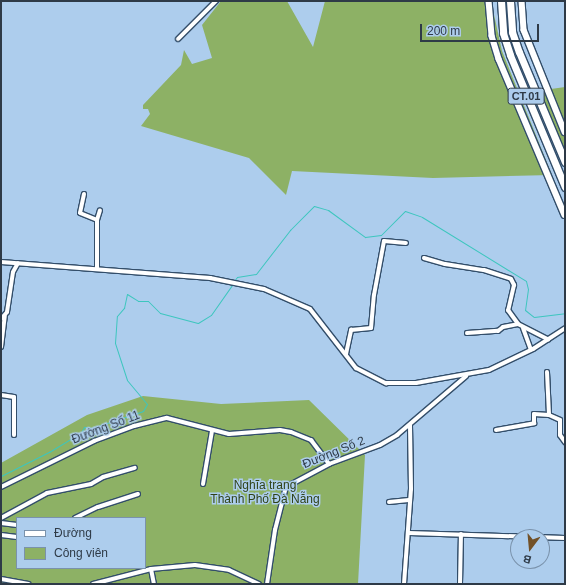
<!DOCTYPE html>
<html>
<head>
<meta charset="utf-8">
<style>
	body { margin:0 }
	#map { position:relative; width:566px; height:585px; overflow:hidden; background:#adcded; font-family:Arial,sans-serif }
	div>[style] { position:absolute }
	.green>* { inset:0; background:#8db165 }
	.stream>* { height:1px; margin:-0.5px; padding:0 0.5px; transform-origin:0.5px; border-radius:0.5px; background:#3dc6be }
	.roads { filter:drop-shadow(1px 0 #334e6a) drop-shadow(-1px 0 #334e6a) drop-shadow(0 1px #334e6a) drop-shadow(0 -1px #334e6a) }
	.minor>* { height:4px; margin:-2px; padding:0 2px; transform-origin:2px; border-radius:2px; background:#fff }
	.secondary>* { height:5.5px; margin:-2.75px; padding:0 2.75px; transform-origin:2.75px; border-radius:2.75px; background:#fff }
	.motorway>* { height:7px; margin:-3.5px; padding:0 3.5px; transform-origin:3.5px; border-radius:3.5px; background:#fff }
	span { translate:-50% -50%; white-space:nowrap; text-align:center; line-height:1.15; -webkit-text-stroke:3px #adcded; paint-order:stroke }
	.shield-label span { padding:1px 3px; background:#adcded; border:1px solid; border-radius:3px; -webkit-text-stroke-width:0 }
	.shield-label { font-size:11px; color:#2e3a47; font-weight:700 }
	.street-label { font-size:12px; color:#2e3a47 }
	.park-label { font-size:12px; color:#304318 }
	.frame { position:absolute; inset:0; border:2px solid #2e3a47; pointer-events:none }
	.legend { position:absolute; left:16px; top:517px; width:130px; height:52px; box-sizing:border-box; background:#adcded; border:1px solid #7a92ab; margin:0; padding:5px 7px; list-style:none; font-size:12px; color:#2e3a47 }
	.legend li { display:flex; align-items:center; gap:8px; height:20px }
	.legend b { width:20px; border:1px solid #7a92ab }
	.north { position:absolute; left:510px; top:529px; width:40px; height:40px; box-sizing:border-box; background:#adcded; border:1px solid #7a92ab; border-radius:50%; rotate:196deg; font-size:11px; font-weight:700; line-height:16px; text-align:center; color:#2e3a47 }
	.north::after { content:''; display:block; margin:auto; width:14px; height:18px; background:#725128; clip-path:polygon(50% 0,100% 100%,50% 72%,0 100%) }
	.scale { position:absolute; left:420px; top:24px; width:119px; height:18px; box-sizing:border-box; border:2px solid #2e3a47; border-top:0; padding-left:5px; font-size:12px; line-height:14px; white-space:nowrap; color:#2e3a47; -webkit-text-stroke:3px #adcded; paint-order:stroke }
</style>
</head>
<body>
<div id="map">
	<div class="green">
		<div style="clip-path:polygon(221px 1px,287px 1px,313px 47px,325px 1px,491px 1px,502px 51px,552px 175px,433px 178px,292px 171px,286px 195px,249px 158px,141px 126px,150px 114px,148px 109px,143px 109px,143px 105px,181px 65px,184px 50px,192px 64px,212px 58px,202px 25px)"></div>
		<div style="clip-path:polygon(565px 87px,565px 160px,537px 91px)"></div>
		<div style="clip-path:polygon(evenodd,143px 396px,221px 404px,309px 400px,365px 455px,358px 584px,1px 584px,1px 463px,87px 415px,143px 396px,17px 518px,145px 518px,145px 568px,17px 568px,17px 518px)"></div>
	</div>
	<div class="stream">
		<div style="left:234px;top:281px;width:5px;rotate:-53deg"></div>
		<div style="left:237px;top:277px;width:19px;rotate:-9deg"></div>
		<div style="left:256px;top:274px;width:56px;rotate:-52.3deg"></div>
		<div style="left:290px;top:230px;width:34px;rotate:-45deg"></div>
		<div style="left:314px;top:206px;width:15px;rotate:16deg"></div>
		<div style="left:328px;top:210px;width:46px;rotate:36.1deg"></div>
		<div style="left:365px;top:237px;width:16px;rotate:-7deg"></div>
		<div style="left:381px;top:235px;width:34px;rotate:-45deg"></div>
		<div style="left:405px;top:211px;width:18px;rotate:19deg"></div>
		<div style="left:422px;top:217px;width:122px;rotate:31.6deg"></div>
		<div style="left:526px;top:281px;width:8px;rotate:76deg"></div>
		<div style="left:528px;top:289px;width:21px;rotate:98deg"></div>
		<div style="left:525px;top:310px;width:11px;rotate:38deg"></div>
		<div style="left:534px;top:317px;width:31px;rotate:-7deg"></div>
		<div style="left:1px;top:476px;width:54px;rotate:-26.6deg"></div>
		<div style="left:49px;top:452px;width:37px;rotate:-31deg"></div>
		<div style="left:81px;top:433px;width:7px;rotate:-63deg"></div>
		<div style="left:84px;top:427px;width:8px;rotate:7deg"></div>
		<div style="left:92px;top:428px;width:54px;rotate:-18.4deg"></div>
		<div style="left:143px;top:411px;width:8px;rotate:-60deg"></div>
		<div style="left:147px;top:404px;width:31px;rotate:-130deg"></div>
		<div style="left:127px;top:380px;width:39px;rotate:-108deg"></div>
		<div style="left:115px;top:343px;width:27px;rotate:-86deg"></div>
		<div style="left:117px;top:316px;width:11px;rotate:-49deg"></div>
		<div style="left:124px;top:308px;width:14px;rotate:-78deg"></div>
		<div style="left:127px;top:294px;width:13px;rotate:32deg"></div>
		<div style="left:138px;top:301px;width:10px"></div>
		<div style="left:148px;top:301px;width:17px;rotate:45deg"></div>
		<div style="left:160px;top:313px;width:39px;rotate:15deg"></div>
		<div style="left:198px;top:323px;width:15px;rotate:-32deg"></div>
		<div style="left:211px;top:315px;width:38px;rotate:-55deg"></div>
	</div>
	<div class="roads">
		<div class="minor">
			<div style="left:178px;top:39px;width:54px;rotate:-45deg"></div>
			<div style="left:84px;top:194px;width:19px;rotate:102deg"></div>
			<div style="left:80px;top:213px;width:18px;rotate:22deg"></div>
			<div style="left:424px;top:258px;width:22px;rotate:16deg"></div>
			<div style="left:445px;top:264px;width:39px;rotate:9deg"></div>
			<div style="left:484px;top:270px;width:28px;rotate:18deg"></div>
			<div style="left:511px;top:279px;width:7px;rotate:63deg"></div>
			<div style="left:514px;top:285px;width:26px;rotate:103deg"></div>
			<div style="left:508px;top:310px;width:17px;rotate:54deg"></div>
			<div style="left:1px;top:262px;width:210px;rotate:4.4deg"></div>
			<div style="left:210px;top:278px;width:55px;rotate:11.5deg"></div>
			<div style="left:264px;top:289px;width:50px;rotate:23.5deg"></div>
			<div style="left:310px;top:309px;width:75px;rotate:52.1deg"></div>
			<div style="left:356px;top:368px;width:34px;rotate:27deg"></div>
			<div style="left:386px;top:383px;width:30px"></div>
			<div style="left:416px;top:383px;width:74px;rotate:-10.1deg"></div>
			<div style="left:489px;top:370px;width:49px;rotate:-25.5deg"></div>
			<div style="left:533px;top:349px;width:38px;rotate:-33deg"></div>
			<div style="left:97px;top:268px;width:48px;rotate:-90deg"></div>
			<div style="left:97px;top:220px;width:10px;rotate:-73deg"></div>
			<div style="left:1px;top:319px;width:9px;rotate:-49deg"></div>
			<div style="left:7px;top:312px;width:40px;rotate:-81.5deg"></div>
			<div style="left:13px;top:272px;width:10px;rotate:-61deg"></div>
			<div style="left:523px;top:328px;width:23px;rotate:70deg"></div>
			<div style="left:467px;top:333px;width:31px;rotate:-4deg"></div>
			<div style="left:498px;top:331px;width:6px;rotate:-39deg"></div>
			<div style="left:503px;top:327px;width:15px;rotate:-11deg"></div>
			<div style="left:518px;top:324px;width:34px;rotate:27deg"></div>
			<div style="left:1px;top:347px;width:31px;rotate:-83deg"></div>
			<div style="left:346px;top:354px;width:25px;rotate:-78deg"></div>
			<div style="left:351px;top:330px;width:20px;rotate:-6deg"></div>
			<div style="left:371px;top:328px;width:33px;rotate:-85deg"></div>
			<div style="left:374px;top:295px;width:55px;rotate:-79.5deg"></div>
			<div style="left:384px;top:241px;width:22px;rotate:5deg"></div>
			<div style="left:547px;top:372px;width:43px;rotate:87.3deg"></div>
			<div style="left:1px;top:395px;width:13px;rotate:9deg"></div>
			<div style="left:14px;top:397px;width:38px;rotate:90deg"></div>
			<div style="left:496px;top:430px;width:39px;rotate:-10deg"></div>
			<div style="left:534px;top:423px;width:9px;rotate:-90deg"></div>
			<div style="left:534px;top:414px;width:15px;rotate:4deg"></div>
			<div style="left:549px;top:415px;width:12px;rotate:24deg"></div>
			<div style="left:560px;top:420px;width:15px;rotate:90deg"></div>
			<div style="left:560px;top:435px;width:9px;rotate:54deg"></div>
			<div style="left:203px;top:484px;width:54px;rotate:-80.4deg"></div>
			<div style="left:1px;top:487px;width:104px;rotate:-26.3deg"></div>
			<div style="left:94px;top:441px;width:43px;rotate:-20.6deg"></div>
			<div style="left:134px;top:426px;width:34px;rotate:-14deg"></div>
			<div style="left:167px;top:418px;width:64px;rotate:14.5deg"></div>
			<div style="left:229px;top:434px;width:51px;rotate:-4.5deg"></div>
			<div style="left:280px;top:430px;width:11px;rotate:10deg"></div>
			<div style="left:291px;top:432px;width:22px;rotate:22deg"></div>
			<div style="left:311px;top:440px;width:30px;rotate:53deg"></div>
			<div style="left:389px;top:502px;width:20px;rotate:-6deg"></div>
			<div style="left:1px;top:518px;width:52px;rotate:-28.5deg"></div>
			<div style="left:47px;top:493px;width:45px;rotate:-11.6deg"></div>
			<div style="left:91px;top:484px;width:14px;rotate:-30deg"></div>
			<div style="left:103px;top:477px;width:33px;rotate:-16deg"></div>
			<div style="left:75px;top:518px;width:25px;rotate:-26deg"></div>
			<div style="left:98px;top:507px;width:42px;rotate:-18deg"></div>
			<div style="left:1px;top:523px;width:16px;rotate:7deg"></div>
			<div style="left:409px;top:533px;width:156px;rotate:1.8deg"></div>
			<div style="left:1px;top:535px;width:16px;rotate:7deg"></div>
			<div style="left:151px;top:569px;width:15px;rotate:79deg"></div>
			<div style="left:1px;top:579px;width:28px;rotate:10deg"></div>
			<div style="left:93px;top:584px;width:60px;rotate:-14.5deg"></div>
			<div style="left:151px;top:569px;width:44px;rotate:-5.2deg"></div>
			<div style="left:195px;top:565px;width:34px;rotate:8deg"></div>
			<div style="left:229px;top:570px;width:33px;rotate:25deg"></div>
			<div style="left:267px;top:584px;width:55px;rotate:-81.6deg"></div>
			<div style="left:275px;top:530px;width:44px;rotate:-75.7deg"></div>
			<div style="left:286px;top:487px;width:49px;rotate:-28.1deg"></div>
			<div style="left:329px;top:464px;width:54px;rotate:-20.4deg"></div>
			<div style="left:380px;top:445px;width:20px;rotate:-30deg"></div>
			<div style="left:397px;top:435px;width:91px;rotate:-40.5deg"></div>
			<div style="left:404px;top:584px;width:95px;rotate:-85.8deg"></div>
			<div style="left:411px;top:489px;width:64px;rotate:-90.9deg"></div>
			<div style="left:460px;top:584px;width:50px;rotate:-88.9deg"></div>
		</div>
		<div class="secondary">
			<div style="left:489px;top:1px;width:35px;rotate:85deg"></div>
			<div style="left:492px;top:36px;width:24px;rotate:73deg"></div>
			<div style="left:499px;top:59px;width:169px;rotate:67.1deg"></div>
			<div style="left:522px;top:1px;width:29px;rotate:86deg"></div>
			<div style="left:524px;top:30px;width:110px;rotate:68.1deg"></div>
		</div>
		<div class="motorway">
			<div style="left:501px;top:1px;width:32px;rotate:86deg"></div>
			<div style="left:503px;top:33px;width:23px;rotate:72deg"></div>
			<div style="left:510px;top:55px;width:143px;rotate:67.4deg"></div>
			<div style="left:510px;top:1px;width:31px;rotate:86deg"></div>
			<div style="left:512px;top:32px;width:21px;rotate:71deg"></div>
			<div style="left:519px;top:52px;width:119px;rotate:67.3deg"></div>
		</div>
	</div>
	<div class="shield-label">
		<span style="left:526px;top:96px">CT.01</span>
	</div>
	<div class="street-label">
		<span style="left:106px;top:428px;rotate:-21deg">Đường Số 11</span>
		<span style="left:334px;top:453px;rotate:-22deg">Đường Số 2</span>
	</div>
	<div class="park-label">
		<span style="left:265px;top:493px">Nghĩa trang<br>Thành Phố Đà Nẵng</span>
	</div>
	<div class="frame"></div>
	<ul class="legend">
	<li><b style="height:5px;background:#fff"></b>Đường</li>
	<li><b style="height:11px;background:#8db165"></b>Công viên</li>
	</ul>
	<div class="north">B</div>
	<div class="scale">200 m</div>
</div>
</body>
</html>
